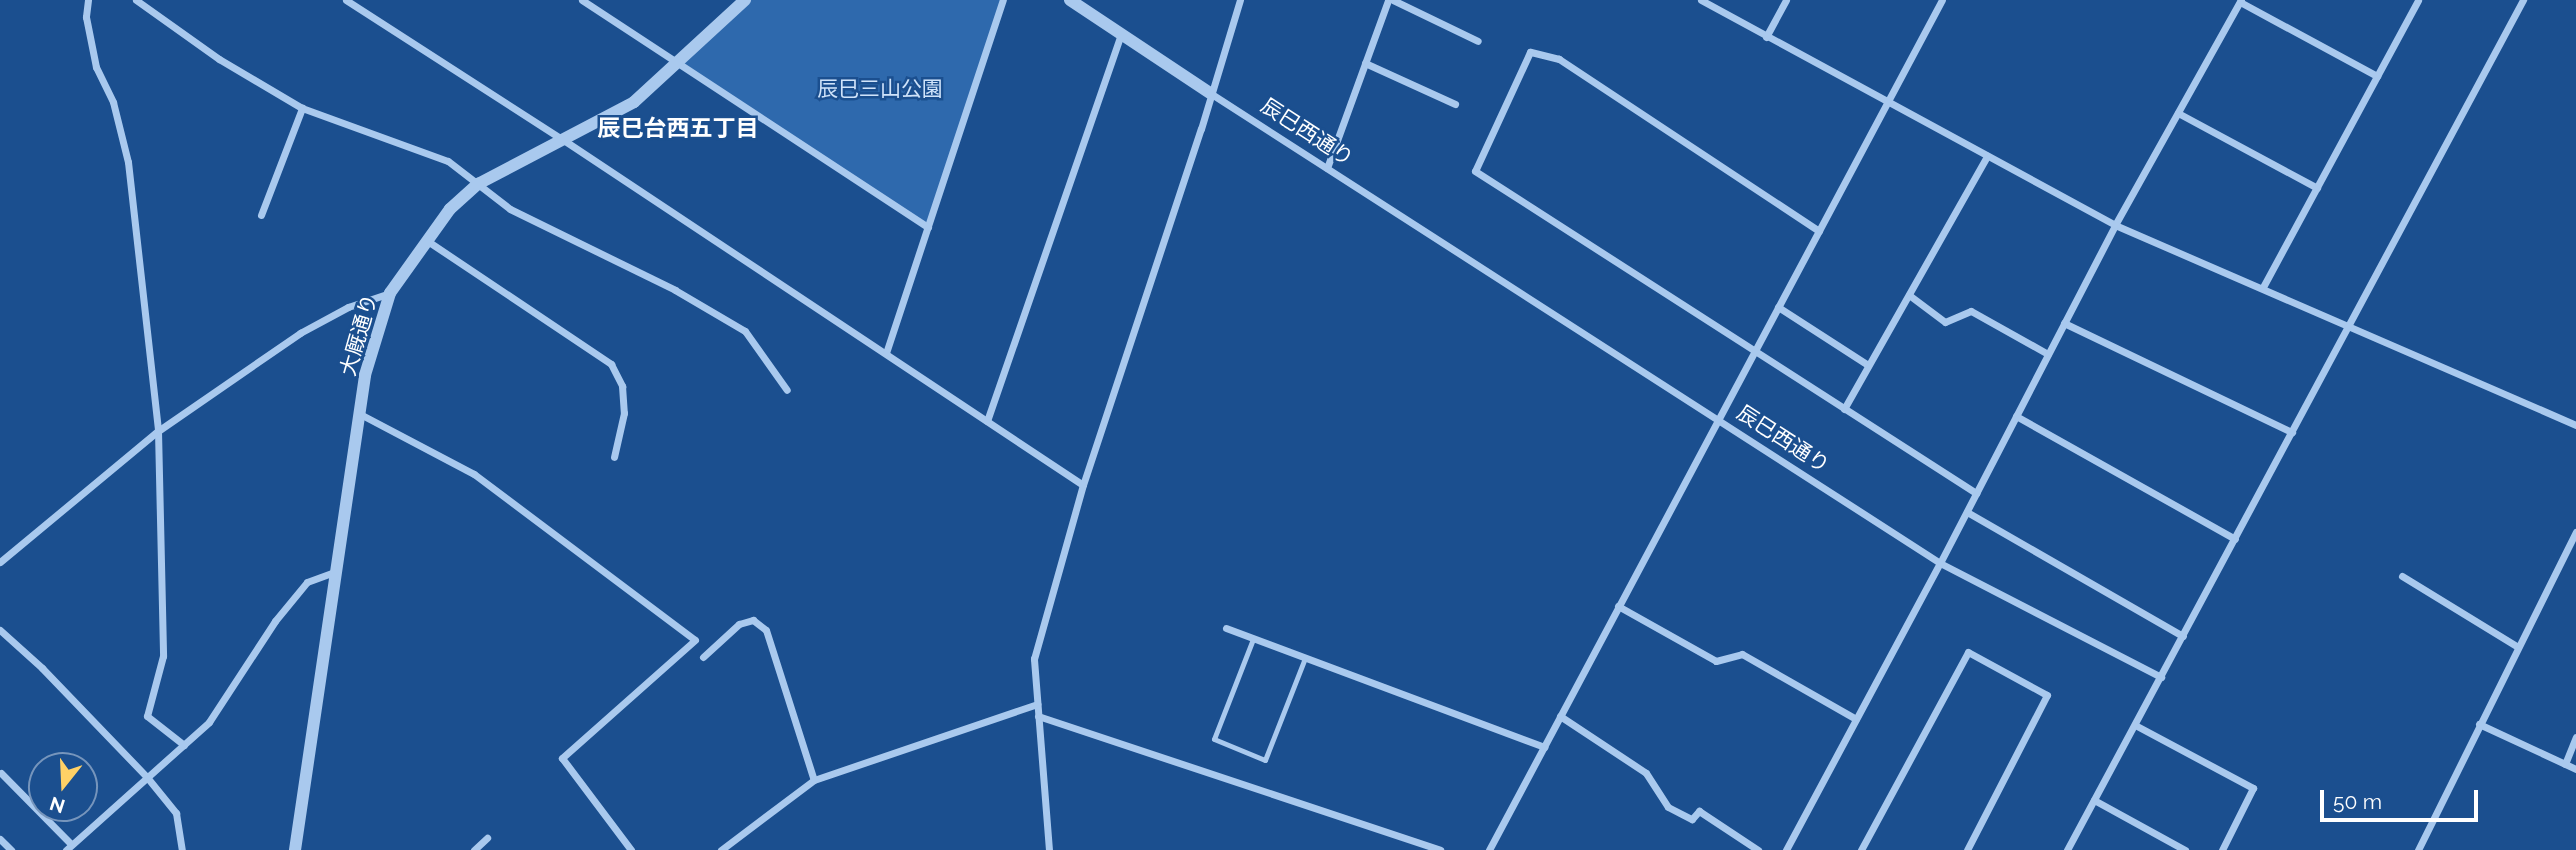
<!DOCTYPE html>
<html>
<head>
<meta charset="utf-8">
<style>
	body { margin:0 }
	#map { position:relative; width:2576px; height:850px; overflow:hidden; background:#1b4f8f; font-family:Raleway,"Noto Sans JP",sans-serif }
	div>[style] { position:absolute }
	.green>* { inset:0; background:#2e69ad }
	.service>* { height:5px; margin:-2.5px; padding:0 2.5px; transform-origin:2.5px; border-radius:2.5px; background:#a9c9ee }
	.minor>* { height:7px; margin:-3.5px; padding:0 3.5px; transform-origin:3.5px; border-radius:3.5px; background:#a9c9ee }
	.tertiary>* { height:12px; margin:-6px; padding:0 6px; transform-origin:6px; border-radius:6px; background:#a9c9ee }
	span { translate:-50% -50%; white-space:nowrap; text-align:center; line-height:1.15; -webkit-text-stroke:5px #1b4f8f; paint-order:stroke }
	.park-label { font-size:21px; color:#cfe3fa }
	.street-label { font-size:21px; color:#fff }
	.neighbourhood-label { font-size:23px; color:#fff; font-weight:700 }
	.north { position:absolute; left:28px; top:752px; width:70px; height:70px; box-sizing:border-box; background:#1b4f8f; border:2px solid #7695bc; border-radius:50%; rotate:198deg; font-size:19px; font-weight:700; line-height:28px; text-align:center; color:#fff }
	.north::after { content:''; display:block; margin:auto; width:24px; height:32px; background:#ffd166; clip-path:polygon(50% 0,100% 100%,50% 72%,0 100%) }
	.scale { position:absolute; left:2320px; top:790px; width:158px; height:32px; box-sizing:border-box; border:4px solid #fff; border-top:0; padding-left:9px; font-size:21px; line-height:24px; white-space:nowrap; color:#fff; -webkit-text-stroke:5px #1b4f8f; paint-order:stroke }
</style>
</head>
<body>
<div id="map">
	<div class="green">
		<div style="clip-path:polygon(743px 0,1003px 0,928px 227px,677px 63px)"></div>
	</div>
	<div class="service">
		<div style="left:1253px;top:639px;width:107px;rotate:111.3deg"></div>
		<div style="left:1214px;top:739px;width:55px;rotate:22.4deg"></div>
		<div style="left:1265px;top:760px;width:110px;rotate:-68.6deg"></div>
	</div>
	<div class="minor">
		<div style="left:88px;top:0;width:17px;rotate:97deg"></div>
		<div style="left:86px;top:17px;width:51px;rotate:78.7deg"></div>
		<div style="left:96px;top:67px;width:39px;rotate:64deg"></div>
		<div style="left:113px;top:102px;width:62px;rotate:76deg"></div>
		<div style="left:128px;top:162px;width:271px;rotate:83.6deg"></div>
		<div style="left:158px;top:431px;width:225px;rotate:88.7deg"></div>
		<div style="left:163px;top:656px;width:62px;rotate:104.9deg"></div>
		<div style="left:147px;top:716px;width:47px;rotate:38.1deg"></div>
		<div style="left:136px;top:0;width:102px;rotate:35.4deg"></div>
		<div style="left:219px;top:59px;width:96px;rotate:30.6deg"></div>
		<div style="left:302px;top:108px;width:155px;rotate:20deg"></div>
		<div style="left:448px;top:161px;width:78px;rotate:37.7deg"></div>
		<div style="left:510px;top:209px;width:184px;rotate:26.1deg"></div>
		<div style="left:675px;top:290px;width:81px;rotate:30.4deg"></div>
		<div style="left:745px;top:331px;width:72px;rotate:54.6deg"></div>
		<div style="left:346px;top:0;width:257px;rotate:32.8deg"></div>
		<div style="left:562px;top:139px;width:625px;rotate:33.59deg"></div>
		<div style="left:582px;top:0;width:414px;rotate:33.3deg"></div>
		<div style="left:1393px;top:0;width:94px;rotate:25.8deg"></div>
		<div style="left:1701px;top:0;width:471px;rotate:28.5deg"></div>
		<div style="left:2115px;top:225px;width:503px;rotate:23.45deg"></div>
		<div style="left:2240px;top:2px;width:156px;rotate:28.4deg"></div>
		<div style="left:1766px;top:37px;width:42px;rotate:-61.6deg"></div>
		<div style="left:1365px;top:63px;width:99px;rotate:24.5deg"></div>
		<div style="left:1210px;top:93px;width:868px;rotate:32.77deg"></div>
		<div style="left:1940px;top:563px;width:249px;rotate:27.3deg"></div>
		<div style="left:2178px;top:113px;width:158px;rotate:28.3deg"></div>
		<div style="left:1327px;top:168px;width:179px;rotate:-70deg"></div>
		<div style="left:261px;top:215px;width:115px;rotate:-69deg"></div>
		<div style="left:1819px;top:231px;width:312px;rotate:-146.5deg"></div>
		<div style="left:1559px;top:59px;width:30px;rotate:-166deg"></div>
		<div style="left:1530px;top:52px;width:131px;rotate:114.8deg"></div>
		<div style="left:1475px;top:171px;width:596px;rotate:32.73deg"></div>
		<div style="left:426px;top:240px;width:223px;rotate:33.8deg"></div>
		<div style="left:611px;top:364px;width:25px;rotate:63deg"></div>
		<div style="left:622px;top:386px;width:27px;rotate:86deg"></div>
		<div style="left:624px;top:413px;width:45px;rotate:102.8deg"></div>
		<div style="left:2263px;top:287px;width:326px;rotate:-61.6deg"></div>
		<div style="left:1909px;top:295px;width:45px;rotate:36.9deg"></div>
		<div style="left:1945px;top:322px;width:28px;rotate:-23deg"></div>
		<div style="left:1971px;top:311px;width:88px;rotate:29.2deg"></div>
		<div style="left:1778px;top:307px;width:107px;rotate:32.8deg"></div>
		<div style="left:2064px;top:323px;width:253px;rotate:25.6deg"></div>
		<div style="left:886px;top:353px;width:372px;rotate:-71.7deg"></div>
		<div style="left:1844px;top:409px;width:291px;rotate:-60.5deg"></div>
		<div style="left:360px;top:414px;width:129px;rotate:27.8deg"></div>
		<div style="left:474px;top:474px;width:276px;rotate:36.9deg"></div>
		<div style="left:695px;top:640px;width:178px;rotate:138.4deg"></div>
		<div style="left:562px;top:758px;width:115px;rotate:53.1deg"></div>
		<div style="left:2016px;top:416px;width:251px;rotate:29.3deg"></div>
		<div style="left:987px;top:421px;width:410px;rotate:-70.9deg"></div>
		<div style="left:1967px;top:512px;width:249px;rotate:29.9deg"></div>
		<div style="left:0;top:562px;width:205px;rotate:-39.7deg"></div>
		<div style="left:158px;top:431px;width:173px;rotate:-34.6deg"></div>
		<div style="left:300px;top:333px;width:55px;rotate:-28.4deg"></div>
		<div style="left:348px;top:307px;width:44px;rotate:-18.4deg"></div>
		<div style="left:2402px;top:576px;width:136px;rotate:31.5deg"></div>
		<div style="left:1618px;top:606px;width:112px;rotate:29.3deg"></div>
		<div style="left:1716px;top:661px;width:27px;rotate:-15deg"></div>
		<div style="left:1742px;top:654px;width:131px;rotate:29.7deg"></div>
		<div style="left:1226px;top:628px;width:340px;rotate:20.5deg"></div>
		<div style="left:0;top:630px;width:57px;rotate:42.1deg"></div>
		<div style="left:42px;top:668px;width:150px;rotate:46.1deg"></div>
		<div style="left:146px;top:776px;width:48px;rotate:51deg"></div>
		<div style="left:176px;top:813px;width:37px;rotate:81deg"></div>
		<div style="left:703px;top:657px;width:49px;rotate:-42.5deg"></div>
		<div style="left:739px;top:624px;width:15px;rotate:-16deg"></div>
		<div style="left:753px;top:620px;width:16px;rotate:38deg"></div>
		<div style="left:766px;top:630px;width:157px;rotate:72.3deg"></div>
		<div style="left:1038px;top:716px;width:424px;rotate:18.4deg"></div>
		<div style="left:1560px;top:716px;width:103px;rotate:33.5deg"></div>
		<div style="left:1646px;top:773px;width:40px;rotate:57.1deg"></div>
		<div style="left:1668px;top:807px;width:27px;rotate:27deg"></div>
		<div style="left:1692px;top:819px;width:11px;rotate:-49deg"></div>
		<div style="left:1699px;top:811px;width:71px;rotate:33.5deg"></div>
		<div style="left:2479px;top:724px;width:107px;rotate:24.9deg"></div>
		<div style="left:2135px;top:725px;width:134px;rotate:28.1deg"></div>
		<div style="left:2253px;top:788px;width:69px;rotate:116.6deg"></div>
		<div style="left:2565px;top:764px;width:29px;rotate:-68deg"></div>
		<div style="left:1px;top:773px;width:100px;rotate:45.4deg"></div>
		<div style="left:2094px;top:800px;width:104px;rotate:28.8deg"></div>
		<div style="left:0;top:839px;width:16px;rotate:45deg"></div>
		<div style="left:66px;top:850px;width:192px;rotate:-41.8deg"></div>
		<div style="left:209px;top:722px;width:121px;rotate:-56.8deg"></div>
		<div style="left:275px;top:621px;width:50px;rotate:-50.6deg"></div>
		<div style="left:307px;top:582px;width:32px;rotate:-20deg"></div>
		<div style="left:474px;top:850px;width:18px;rotate:-43deg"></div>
		<div style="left:721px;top:850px;width:116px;rotate:-37deg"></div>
		<div style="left:814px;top:780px;width:236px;rotate:-18.8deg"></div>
		<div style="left:1049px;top:850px;width:192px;rotate:-94.5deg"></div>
		<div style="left:1034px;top:659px;width:181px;rotate:-74.3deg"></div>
		<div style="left:1083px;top:485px;width:375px;rotate:-71.7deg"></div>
		<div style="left:1201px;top:129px;width:135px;rotate:-73.2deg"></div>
		<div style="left:1489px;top:850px;width:963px;rotate:-61.95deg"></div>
		<div style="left:1786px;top:850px;width:326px;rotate:-61.8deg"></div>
		<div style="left:1940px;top:563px;width:381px;rotate:-62.6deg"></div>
		<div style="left:2115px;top:225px;width:258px;rotate:-60.8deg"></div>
		<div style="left:1861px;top:850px;width:225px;rotate:-61.6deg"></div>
		<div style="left:1968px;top:652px;width:90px;rotate:28.6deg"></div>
		<div style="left:2047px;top:695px;width:174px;rotate:117.3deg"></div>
		<div style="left:2067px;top:850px;width:965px;rotate:-61.79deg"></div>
		<div style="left:2418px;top:850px;width:355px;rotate:-63.6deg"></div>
	</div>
	<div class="tertiary">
		<div style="left:1070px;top:0;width:168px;rotate:33.6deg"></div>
		<div style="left:295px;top:850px;width:480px;rotate:-81.6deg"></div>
		<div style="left:365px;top:375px;width:86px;rotate:-73deg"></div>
		<div style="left:390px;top:293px;width:103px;rotate:-54.5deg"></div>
		<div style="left:450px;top:209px;width:38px;rotate:-42deg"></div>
		<div style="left:478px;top:184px;width:176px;rotate:-27.7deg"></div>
		<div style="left:634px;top:102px;width:151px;rotate:-42.6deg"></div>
	</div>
	<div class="park-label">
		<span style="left:880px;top:89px">辰巳三山公園</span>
	</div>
	<div class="street-label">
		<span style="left:1307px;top:132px;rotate:33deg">辰巳西通り</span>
		<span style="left:359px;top:335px;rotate:-74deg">大厩通り</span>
		<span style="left:1783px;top:439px;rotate:33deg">辰巳西通り</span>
	</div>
	<div class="neighbourhood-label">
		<span style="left:678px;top:128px">辰巳台西五丁目</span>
	</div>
	<div class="north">N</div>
	<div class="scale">50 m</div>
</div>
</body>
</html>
